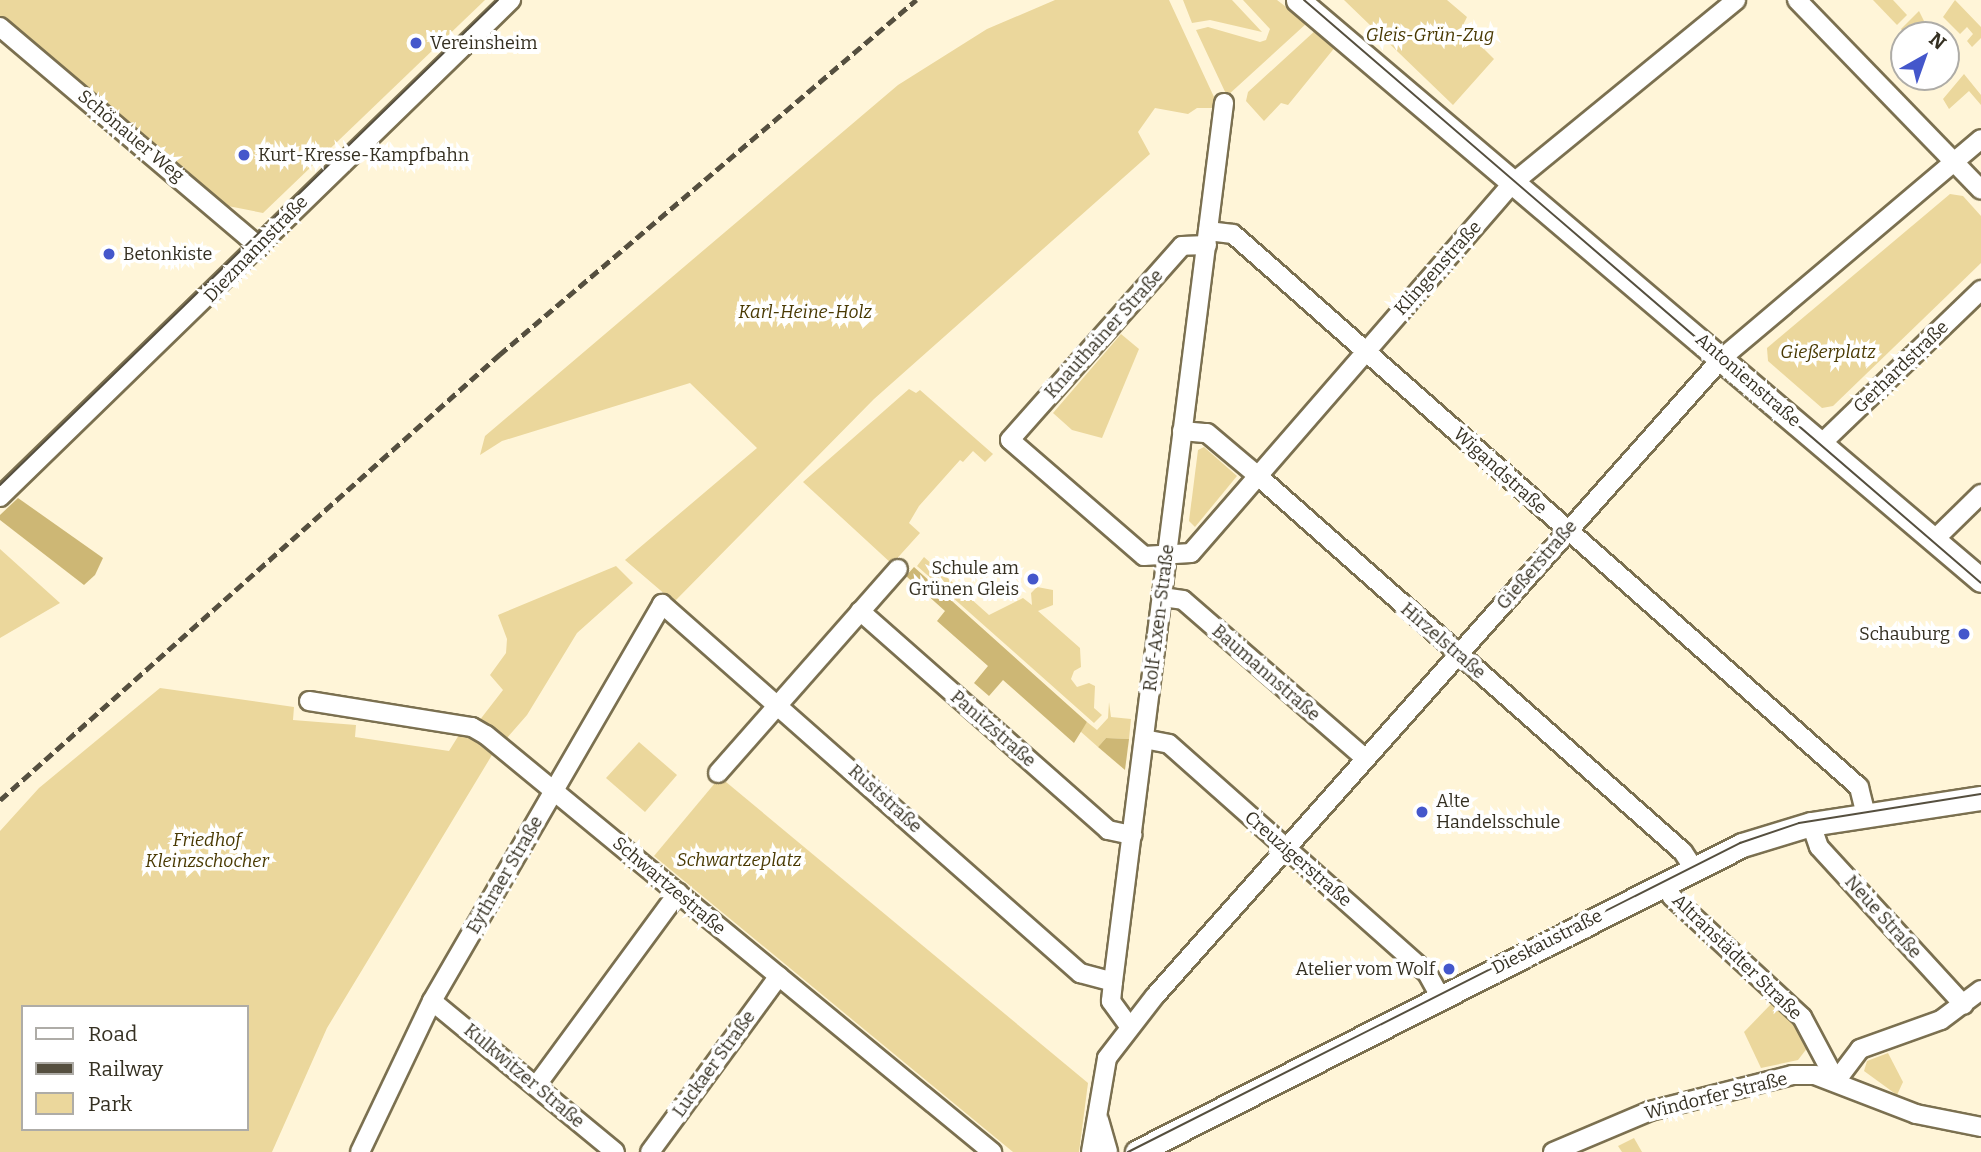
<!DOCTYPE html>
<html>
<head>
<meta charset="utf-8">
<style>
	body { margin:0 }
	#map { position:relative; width:1981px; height:1152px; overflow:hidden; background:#fff5d8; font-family:Bitter,serif }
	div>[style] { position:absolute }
	.green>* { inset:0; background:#ebd79c }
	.forest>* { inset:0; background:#cdb775 }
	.roads { filter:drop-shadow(2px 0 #7b7050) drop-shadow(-2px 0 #7b7050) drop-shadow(0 2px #7b7050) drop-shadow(0 -2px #7b7050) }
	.minor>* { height:18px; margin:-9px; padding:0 9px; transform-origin:9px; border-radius:9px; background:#fff }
	.major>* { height:23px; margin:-11.5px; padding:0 11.5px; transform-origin:11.5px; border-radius:11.5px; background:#fff }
	.tram>* { height:2px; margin:-1px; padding:0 1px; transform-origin:1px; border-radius:1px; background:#554f3f }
	.rail>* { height:4.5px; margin-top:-2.25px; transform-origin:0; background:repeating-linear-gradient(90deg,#554f3f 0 10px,transparent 0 15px) }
	.dots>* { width:19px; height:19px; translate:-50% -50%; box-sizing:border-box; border:4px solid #fff; border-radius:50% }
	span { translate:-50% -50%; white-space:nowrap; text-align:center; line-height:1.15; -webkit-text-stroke:7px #fff; paint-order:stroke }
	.park-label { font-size:18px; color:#493902; font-style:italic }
	.poi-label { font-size:18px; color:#353022 }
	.left { translate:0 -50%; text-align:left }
	.right { translate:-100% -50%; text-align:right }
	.street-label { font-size:18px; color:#353022 }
	.legend { position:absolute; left:21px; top:1005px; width:228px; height:126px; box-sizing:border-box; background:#fff; border:2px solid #aeaca7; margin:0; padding:9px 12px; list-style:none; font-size:21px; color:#353022 }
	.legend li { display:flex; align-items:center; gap:14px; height:35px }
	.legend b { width:35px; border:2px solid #aeaca7 }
	.north { position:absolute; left:1890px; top:21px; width:70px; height:70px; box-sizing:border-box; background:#fff; border:2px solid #aeaca7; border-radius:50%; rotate:40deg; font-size:19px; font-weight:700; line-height:28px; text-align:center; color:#353022 }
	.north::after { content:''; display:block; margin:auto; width:24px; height:32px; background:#4457cb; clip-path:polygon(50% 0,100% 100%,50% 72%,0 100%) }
</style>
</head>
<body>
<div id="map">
	<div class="green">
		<div style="clip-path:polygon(0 0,485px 0,263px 213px,223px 205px,0 17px)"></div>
		<div style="clip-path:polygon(1055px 0,1169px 0,1214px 97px,1214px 108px,1197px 108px,1188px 114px,1155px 108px,1138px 132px,1150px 154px,874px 399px,674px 602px,625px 560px,757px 448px,690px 383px,502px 441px,480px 455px,485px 436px,898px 85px,987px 29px)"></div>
		<div style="clip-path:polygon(1183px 0,1232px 0,1262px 32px,1210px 20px,1192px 23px)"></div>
		<div style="clip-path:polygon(1243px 0,1277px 0,1307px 23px,1227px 96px,1196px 30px,1208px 27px,1260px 42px,1266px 40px,1270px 29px)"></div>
		<div style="clip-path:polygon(1344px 0,1447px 0,1467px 17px,1462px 27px,1494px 59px,1453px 105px)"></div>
		<div style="clip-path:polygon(1873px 0,1893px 0,1907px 15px,1897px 25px)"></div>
		<div style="clip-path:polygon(1955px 0,1981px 27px,1981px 38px,1972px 47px,1967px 41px,1973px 34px,1967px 27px,1960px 34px,1943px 17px)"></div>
		<div style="clip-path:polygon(1919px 11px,1926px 25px,1906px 35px,1901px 29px)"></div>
		<div style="clip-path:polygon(1317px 29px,1336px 46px,1288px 105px,1281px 103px,1264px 121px,1246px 101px,1248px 92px)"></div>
		<div style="clip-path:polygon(1964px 74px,1981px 95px,1981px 105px,1969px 91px,1949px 109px,1943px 99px)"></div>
		<div style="clip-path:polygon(1950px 194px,1963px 196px,1981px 216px,1981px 263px,1833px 406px,1822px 408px,1768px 361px,1767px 348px)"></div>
		<div style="clip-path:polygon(1121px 334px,1139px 349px,1102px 438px,1072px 430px,1053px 413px)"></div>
		<div style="clip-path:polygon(909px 389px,916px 393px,920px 390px,993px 454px,985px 462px,973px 451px,963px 462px,960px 460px,919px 506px,909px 523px,920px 533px,892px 564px,803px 482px)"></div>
		<div style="clip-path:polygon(1204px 447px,1237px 476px,1195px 527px,1189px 521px,1198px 450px)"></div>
		<div style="clip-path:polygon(0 549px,60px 603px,0 638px)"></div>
		<div style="clip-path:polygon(924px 557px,989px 615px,1023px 598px,1032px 605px,1031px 593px,1037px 587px,1053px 590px,1053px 605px,1038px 611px,1080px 648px,1081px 667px,1074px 671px,1071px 679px,1077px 687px,1089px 683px,1095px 686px,1094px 708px,1102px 715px,1094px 723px,917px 566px)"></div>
		<div style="clip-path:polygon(616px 566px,633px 583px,577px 633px,527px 715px,507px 738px,479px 721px,503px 690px,490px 675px,506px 653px,507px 639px,498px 615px)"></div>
		<div style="clip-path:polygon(evenodd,160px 688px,294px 707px,293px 720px,356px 725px,355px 737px,449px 751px,462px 730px,492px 755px,327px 1028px,272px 1152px,0 1152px,0 831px,39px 788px,160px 688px,23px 1007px,247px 1007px,247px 1129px,23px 1129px,23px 1007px)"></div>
		<div style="clip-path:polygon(1109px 702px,1111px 717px,1131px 719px,1129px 739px,1106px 738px,1098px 747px,1080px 731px,1087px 722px,1097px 730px,1108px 718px)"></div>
		<div style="clip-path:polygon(639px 742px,677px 775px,645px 812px,606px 778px)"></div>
		<div style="clip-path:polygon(720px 777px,1088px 1083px,1079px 1152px,1013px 1152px,654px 856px)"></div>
		<div style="clip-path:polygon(1773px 1002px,1802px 1031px,1808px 1047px,1798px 1060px,1761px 1068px,1744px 1032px)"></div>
		<div style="clip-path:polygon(1888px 1053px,1903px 1082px,1897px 1095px,1864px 1071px,1867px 1061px)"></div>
		<div style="clip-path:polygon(1634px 1138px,1642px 1152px,1622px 1152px,1618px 1146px)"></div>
	</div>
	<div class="forest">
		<div style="clip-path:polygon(18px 498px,103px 558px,95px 575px,84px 585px,0 520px,0 515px)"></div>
		<div style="clip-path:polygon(914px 567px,1087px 722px,1074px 743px,1003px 680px,989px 696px,974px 683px,988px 666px,937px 621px,945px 611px,906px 576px)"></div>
		<div style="clip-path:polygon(1106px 738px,1129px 739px,1125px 770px,1098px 747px)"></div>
	</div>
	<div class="roads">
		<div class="minor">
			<div style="left:1797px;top:0;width:264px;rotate:45.9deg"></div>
			<div style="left:0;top:27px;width:340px;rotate:40.3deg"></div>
			<div style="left:1208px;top:231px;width:25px;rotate:7deg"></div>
			<div style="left:1233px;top:234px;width:835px;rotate:41.46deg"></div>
			<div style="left:1859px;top:787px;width:30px;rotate:76deg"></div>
			<div style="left:1207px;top:245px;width:25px;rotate:178deg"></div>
			<div style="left:1182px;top:246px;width:259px;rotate:131.6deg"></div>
			<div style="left:1010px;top:440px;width:177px;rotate:40.9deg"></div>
			<div style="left:1144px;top:556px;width:47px;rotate:-3.7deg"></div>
			<div style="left:1191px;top:553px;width:492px;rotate:-49deg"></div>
			<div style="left:1514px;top:182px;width:287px;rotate:-39.3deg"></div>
			<div style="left:1182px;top:431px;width:25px;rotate:5deg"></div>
			<div style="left:1207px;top:433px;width:67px;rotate:40.1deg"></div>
			<div style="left:1258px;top:476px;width:567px;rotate:41.5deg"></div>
			<div style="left:1683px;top:852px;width:20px;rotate:57deg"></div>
			<div style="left:1822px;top:443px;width:221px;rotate:-43.9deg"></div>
			<div style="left:0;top:497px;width:713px;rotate:-44.2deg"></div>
			<div style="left:1934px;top:540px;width:66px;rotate:-44.4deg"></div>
			<div style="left:1162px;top:597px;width:21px;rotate:8deg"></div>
			<div style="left:1183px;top:600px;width:242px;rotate:41deg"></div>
			<div style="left:860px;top:611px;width:331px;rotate:41.4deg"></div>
			<div style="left:1108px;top:830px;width:25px;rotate:12deg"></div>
			<div style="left:309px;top:701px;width:165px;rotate:9.1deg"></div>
			<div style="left:472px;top:727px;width:16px;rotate:30deg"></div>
			<div style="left:486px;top:735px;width:656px;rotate:39.49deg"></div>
			<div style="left:1144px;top:739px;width:25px;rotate:11deg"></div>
			<div style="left:1169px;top:744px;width:345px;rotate:41.6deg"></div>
			<div style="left:1427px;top:973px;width:26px;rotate:61deg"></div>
			<div style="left:718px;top:773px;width:272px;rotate:-48.6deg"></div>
			<div style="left:1811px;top:824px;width:24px;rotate:71deg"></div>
			<div style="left:1819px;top:847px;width:214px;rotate:47.5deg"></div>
			<div style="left:1664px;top:883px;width:16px;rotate:60deg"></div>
			<div style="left:1672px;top:897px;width:177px;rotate:42.7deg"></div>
			<div style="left:1802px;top:1017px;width:72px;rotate:62deg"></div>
			<div style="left:432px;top:1001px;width:237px;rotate:39.5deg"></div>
			<div style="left:1129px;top:1026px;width:31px;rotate:-126deg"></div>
			<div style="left:1111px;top:1001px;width:19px;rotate:-84deg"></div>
			<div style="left:1113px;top:982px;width:886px;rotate:-82.8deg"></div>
			<div style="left:1836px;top:1081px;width:40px;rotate:-53deg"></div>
			<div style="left:1860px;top:1049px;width:86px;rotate:-19.7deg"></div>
			<div style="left:1941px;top:1020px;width:50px;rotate:-36.9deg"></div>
			<div style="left:536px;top:1086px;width:240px;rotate:-53.7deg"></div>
			<div style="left:1099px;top:1120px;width:33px;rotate:74deg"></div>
			<div style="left:360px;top:1152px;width:167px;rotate:-64.5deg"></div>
			<div style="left:432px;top:1001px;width:459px;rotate:-59.9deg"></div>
			<div style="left:662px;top:604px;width:558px;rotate:41.44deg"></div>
			<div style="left:1080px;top:973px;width:34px;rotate:15deg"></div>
			<div style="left:650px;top:1152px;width:218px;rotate:-53.8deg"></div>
			<div style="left:1091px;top:1152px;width:95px;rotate:-80.3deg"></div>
			<div style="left:1107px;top:1058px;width:78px;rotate:-52.3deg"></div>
			<div style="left:1155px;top:996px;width:854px;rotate:-48.37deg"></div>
			<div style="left:1722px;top:358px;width:339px;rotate:-40.2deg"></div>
			<div style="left:1553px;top:1152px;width:105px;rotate:-22.9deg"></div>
			<div style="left:1650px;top:1111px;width:146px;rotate:-14.2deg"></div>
			<div style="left:1792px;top:1075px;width:23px"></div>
			<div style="left:1815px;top:1075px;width:108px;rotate:21.1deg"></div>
			<div style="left:1916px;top:1114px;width:66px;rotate:11.3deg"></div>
		</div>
		<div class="major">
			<div style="left:1298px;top:0;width:896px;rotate:40.34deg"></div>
			<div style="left:1137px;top:1152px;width:678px;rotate:-26.9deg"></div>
			<div style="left:1742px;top:845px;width:72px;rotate:-16.9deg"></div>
			<div style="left:1811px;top:824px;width:172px;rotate:-8.7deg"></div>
		</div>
	</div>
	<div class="tram">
		<div style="left:1304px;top:0;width:893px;rotate:40.73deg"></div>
		<div style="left:0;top:485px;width:695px;rotate:-44.24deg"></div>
		<div style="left:1128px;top:1152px;width:686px;rotate:-26.79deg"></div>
		<div style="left:1740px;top:843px;width:62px;rotate:-18.7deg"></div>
		<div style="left:1799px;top:823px;width:184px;rotate:-9.1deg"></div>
	</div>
	<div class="rail">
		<div style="left:0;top:800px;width:669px;rotate:-41.73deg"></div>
		<div style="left:499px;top:355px;width:548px;rotate:-40.41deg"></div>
	</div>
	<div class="dots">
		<div style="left:416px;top:43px;background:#4457cb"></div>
		<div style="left:244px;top:155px;background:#4457cb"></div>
		<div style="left:109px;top:254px;background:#4457cb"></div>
		<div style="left:1033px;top:579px;background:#4457cb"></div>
		<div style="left:1964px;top:634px;background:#4457cb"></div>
		<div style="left:1422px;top:812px;background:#4457cb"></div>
		<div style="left:1449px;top:969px;background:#4457cb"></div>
	</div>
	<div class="park-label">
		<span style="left:1430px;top:35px">Gleis-Grün-Zug</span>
		<span style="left:805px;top:312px">Karl-Heine-Holz</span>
		<span style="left:1828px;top:352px">Gießerplatz</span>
		<span style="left:207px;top:851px">Friedhof<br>Kleinzschocher</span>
		<span style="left:739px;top:860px">Schwartzeplatz</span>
	</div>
	<div class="poi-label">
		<span class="left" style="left:430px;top:43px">Vereinsheim</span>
		<span class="left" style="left:258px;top:155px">Kurt-Kresse-Kampfbahn</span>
		<span class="left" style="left:123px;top:254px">Betonkiste</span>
		<span class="right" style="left:1019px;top:579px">Schule am<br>Grünen Gleis</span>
		<span class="right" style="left:1950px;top:634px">Schauburg</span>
		<span class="left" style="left:1436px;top:812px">Alte<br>Handelsschule</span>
		<span class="right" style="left:1435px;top:969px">Atelier vom Wolf</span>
	</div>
	<div class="street-label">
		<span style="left:131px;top:136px;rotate:40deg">Schönauer Weg</span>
		<span style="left:256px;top:249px;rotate:-46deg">Diezmannstraße</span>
		<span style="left:1438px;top:268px;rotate:-48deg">Klingenstraße</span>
		<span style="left:1104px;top:334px;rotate:-48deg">Knauthainer Straße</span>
		<span style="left:1901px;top:367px;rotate:-44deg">Gerhardstraße</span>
		<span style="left:1748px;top:380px;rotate:41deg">Antonienstraße</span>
		<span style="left:1500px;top:471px;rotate:42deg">Wigandstraße</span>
		<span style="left:1537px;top:565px;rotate:-49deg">Gießerstraße</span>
		<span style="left:1159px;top:618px;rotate:-83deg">Rolf-Axen-Straße</span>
		<span style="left:1443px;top:641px;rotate:41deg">Hirzelstraße</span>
		<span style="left:1266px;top:673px;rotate:41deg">Baumannstraße</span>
		<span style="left:993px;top:729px;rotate:41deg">Panitzstraße</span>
		<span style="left:885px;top:799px;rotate:42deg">Ruststraße</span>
		<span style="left:1298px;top:859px;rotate:41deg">Creuzigerstraße</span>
		<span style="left:505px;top:875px;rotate:-60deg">Eythraer Straße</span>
		<span style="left:669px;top:886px;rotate:40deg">Schwartzestraße</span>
		<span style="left:1883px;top:917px;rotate:48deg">Neue Straße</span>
		<span style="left:1547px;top:942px;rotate:-27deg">Dieskaustraße</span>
		<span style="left:1737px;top:957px;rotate:44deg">Altranstädter Straße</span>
		<span style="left:714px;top:1064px;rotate:-54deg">Luckaer Straße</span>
		<span style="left:524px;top:1076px;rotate:40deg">Kulkwitzer Straße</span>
		<span style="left:1716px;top:1096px;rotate:-14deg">Windorfer Straße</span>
	</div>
	<ul class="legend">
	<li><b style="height:9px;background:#fff"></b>Road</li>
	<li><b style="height:9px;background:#554f3f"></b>Railway</li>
	<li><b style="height:19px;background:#ebd79c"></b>Park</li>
	</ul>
	<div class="north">N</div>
</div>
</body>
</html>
